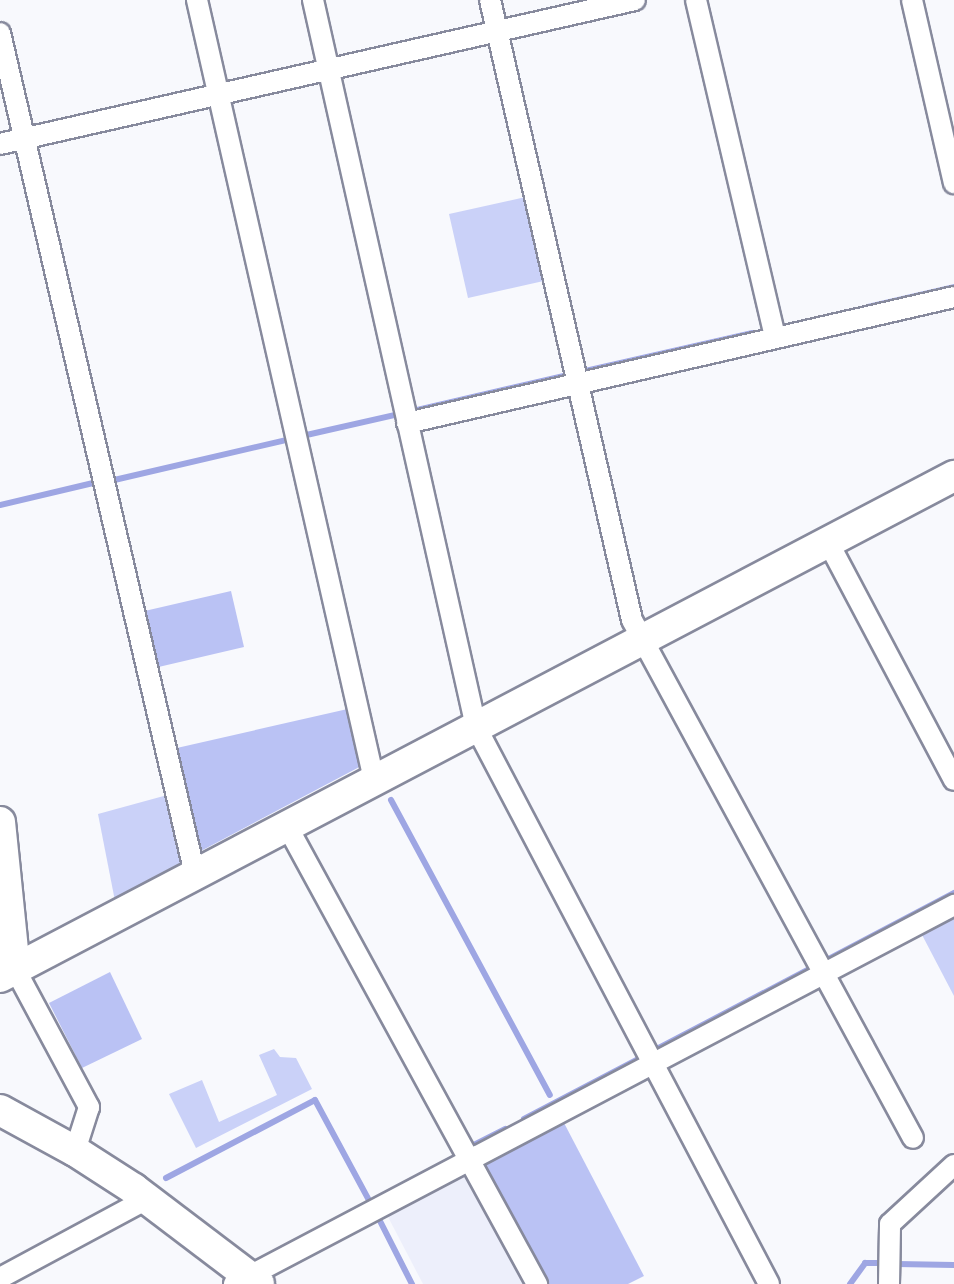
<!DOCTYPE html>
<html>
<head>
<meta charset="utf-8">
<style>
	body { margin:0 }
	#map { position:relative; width:954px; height:1284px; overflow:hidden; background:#f8f9fd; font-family:Manrope,sans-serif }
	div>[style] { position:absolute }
	.built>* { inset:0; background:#edeffb }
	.green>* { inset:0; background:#cad1f8 }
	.forest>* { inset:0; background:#bac2f4 }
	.stream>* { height:6px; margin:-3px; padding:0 3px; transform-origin:3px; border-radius:3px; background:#9ea6e3 }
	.roads { filter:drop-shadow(2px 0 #878a9d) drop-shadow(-2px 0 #878a9d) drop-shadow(0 2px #878a9d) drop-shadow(0 -2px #878a9d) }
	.street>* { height:20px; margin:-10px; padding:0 10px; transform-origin:10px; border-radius:10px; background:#fff }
	.secondary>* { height:30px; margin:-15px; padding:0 15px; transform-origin:15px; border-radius:15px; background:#fff }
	span { translate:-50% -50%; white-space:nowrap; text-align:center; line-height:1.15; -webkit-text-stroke:9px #fff; paint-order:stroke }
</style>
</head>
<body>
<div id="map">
	<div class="built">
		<div style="clip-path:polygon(465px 1172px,530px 1284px,423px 1284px,387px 1215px)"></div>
	</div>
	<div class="green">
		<div style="clip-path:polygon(530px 196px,548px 280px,468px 298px,449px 214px)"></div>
		<div style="clip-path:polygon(171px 794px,184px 865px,115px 901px,98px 814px)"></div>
		<div style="clip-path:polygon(954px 912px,954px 996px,920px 931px)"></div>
		<div style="clip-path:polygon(274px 1049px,280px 1057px,296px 1058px,312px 1089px,196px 1148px,169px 1094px,202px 1080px,219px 1122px,277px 1095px,259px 1055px)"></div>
	</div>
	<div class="forest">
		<div style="clip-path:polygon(231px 591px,244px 647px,150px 669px,136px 613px)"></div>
		<div style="clip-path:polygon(352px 708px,365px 764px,199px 852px,168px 750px)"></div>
		<div style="clip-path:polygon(110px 972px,142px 1039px,82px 1068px,49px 1003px)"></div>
		<div style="clip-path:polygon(563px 1121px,644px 1276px,628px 1284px,542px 1284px,480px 1171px,485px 1162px)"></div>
	</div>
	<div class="stream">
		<div style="left:868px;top:307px;width:88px;rotate:-13.1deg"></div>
		<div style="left:581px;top:372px;width:176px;rotate:-12.8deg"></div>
		<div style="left:413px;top:411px;width:155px;rotate:-13.1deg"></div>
		<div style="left:302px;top:436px;width:99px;rotate:-12.8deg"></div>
		<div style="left:110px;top:481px;width:186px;rotate:-13.1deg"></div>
		<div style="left:0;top:505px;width:100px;rotate:-13.3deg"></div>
		<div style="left:391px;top:800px;width:335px;rotate:61.7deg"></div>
		<div style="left:825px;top:961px;width:146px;rotate:-27.8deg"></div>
		<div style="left:653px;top:1051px;width:181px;rotate:-27.7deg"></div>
		<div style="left:524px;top:1119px;width:131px;rotate:-27.7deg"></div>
		<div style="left:468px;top:1148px;width:42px;rotate:-27.2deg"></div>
		<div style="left:166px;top:1178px;width:168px;rotate:-27.6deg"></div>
		<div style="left:315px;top:1100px;width:116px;rotate:61.7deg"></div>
		<div style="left:380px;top:1221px;width:71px;rotate:63.1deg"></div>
		<div style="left:897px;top:1264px;width:57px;rotate:1deg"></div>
		<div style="left:850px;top:1284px;width:26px;rotate:-54deg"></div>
		<div style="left:865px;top:1263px;width:13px"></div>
	</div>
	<div class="roads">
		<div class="street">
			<div style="left:197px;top:0;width:800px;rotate:77.21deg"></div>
			<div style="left:313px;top:0;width:745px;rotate:77.36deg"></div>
			<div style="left:476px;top:727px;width:629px;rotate:62.25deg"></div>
			<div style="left:490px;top:0;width:636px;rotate:77.1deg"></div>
			<div style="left:632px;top:620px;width:589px;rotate:61.52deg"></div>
			<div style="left:696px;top:0;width:347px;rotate:76.8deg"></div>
			<div style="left:912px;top:0;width:188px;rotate:77.1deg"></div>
			<div style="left:0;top:33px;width:863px;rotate:76.95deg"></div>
			<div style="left:0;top:144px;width:651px;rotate:-12.78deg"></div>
			<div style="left:407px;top:423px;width:561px;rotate:-12.97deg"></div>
			<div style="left:828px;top:542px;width:269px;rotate:62.1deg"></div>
			<div style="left:287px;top:826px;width:522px;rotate:61.37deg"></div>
			<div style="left:15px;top:969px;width:157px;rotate:61.8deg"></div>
			<div style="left:89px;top:1107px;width:46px;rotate:107.7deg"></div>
			<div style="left:0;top:1278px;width:167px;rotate:-28.3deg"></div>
			<div style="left:234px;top:1284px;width:814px;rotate:-27.76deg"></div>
			<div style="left:889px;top:1284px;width:60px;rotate:-89deg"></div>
			<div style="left:890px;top:1224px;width:87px;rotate:-42.7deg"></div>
		</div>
		<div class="secondary">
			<div style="left:0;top:822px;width:148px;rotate:84.2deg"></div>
			<div style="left:0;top:977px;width:1078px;rotate:-27.71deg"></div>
			<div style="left:0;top:1110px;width:85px;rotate:28.7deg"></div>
			<div style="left:75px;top:1151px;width:70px;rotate:32.8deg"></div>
			<div style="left:134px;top:1189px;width:157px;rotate:37.2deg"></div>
		</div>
	</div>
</div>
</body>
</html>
